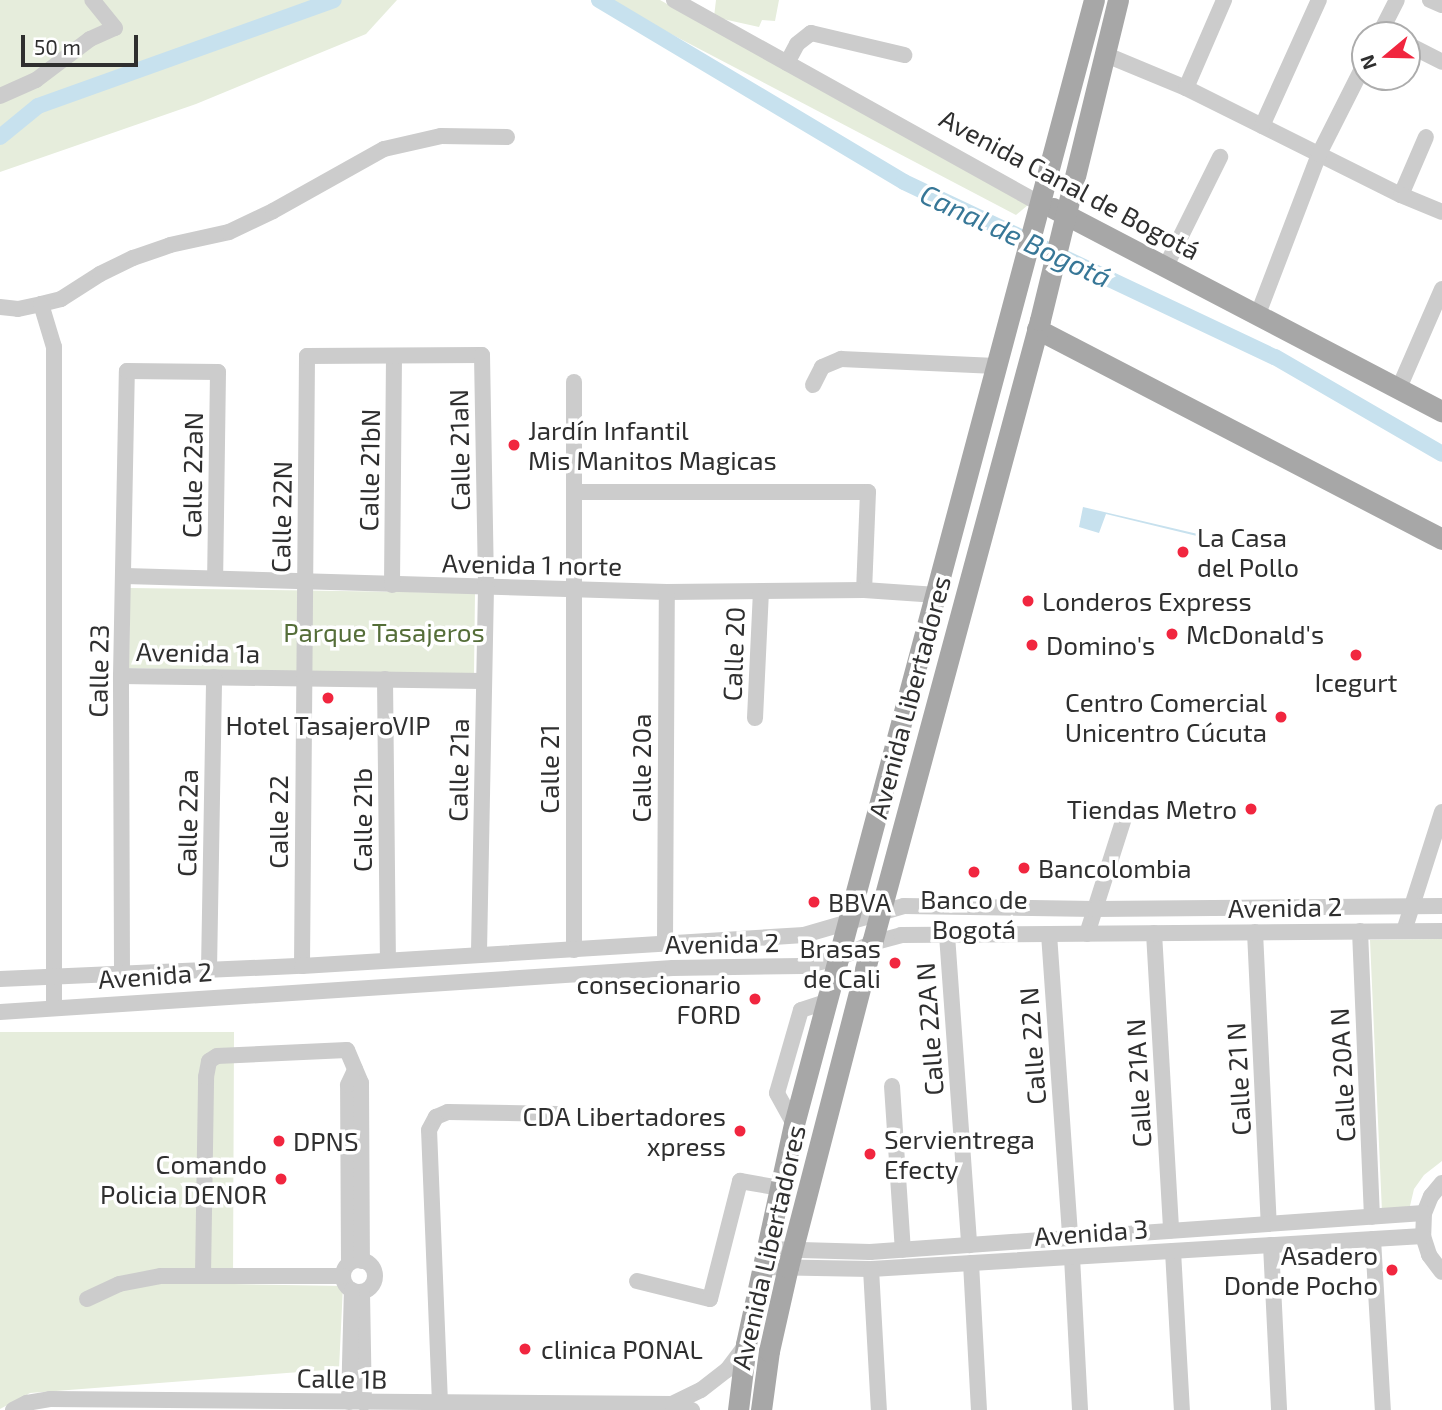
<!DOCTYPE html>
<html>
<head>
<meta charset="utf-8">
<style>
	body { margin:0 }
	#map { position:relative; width:1442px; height:1410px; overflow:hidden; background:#fff; font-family:"Exo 2",sans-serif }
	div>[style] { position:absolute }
	.green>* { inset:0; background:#e6eddc }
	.water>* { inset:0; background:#c7e1ee }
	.canal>* { height:16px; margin:-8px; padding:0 8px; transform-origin:8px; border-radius:8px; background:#c7e1ee }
	.minor>* { height:16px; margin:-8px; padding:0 8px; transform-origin:8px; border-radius:8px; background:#ccc }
	.minor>.ring { margin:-8px; padding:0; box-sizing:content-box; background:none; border:16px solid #ccc; border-radius:50% }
	.major>* { height:21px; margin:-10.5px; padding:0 10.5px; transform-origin:10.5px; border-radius:10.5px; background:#a7a7a7 }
	.dots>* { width:19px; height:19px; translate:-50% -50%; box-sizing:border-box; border:4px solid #fff; border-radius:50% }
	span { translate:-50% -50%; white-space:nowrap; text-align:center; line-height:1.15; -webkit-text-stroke:7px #fff; paint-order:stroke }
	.street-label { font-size:26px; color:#2f2f2f }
	.poi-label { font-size:26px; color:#2f2f2f }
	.left { translate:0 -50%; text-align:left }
	.right { translate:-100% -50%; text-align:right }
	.park-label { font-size:26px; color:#556e39 }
	.water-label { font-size:28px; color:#377797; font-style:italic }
	.north { position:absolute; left:1351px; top:21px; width:70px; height:70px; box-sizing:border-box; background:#fff; border:2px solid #acacac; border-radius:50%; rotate:251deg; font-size:19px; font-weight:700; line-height:28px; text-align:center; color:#2f2f2f }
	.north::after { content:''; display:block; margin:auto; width:24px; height:32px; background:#f1263f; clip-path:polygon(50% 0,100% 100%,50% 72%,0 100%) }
	.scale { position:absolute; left:21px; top:35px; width:117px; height:32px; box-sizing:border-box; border:4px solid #2f2f2f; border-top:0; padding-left:9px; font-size:21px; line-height:24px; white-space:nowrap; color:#2f2f2f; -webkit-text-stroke:5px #fff; paint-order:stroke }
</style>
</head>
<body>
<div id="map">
	<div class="green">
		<div style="clip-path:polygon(0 0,397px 0,366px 34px,196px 104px,0 172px)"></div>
		<div style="clip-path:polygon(606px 0,660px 0,1028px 205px,1016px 215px)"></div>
		<div style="clip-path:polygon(716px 0,779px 0,775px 21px,762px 20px,759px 27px,714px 17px)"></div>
		<div style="clip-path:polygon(130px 588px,475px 593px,474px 673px,469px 673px,469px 676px,129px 668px)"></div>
		<div style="clip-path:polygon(1442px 939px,1442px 1161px,1424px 1175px,1414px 1189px,1410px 1206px,1382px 1212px,1370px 940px)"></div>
		<div style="clip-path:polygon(0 1032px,234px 1032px,233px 1284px,343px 1286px,339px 1369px,30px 1393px,0 1409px)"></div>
	</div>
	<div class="water">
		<div style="clip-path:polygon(1083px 507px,1202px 535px,1201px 537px,1106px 514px,1099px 533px,1079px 527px)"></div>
	</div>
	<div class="canal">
		<div style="left:599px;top:0;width:355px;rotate:30.8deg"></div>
		<div style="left:904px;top:182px;width:410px;rotate:25.3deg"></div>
		<div style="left:1275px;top:357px;width:193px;rotate:30.1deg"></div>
		<div style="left:0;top:137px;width:49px;rotate:-39.2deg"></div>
		<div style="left:38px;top:106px;width:314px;rotate:-19.7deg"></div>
	</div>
	<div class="minor">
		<div style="left:674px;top:0;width:417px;rotate:29.1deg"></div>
		<div style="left:1430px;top:0;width:13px;rotate:23deg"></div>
		<div style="left:1379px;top:35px;width:39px;rotate:-63deg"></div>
		<div style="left:1407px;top:44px;width:39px;rotate:27deg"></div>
		<div style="left:1104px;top:54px;width:89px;rotate:22.5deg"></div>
		<div style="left:1186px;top:88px;width:240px;rotate:26.5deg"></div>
		<div style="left:1401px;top:195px;width:63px;rotate:-66.7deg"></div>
		<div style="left:787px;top:63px;width:21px;rotate:-62deg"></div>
		<div style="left:797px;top:44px;width:18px;rotate:-38deg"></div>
		<div style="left:811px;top:33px;width:96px;rotate:13.3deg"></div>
		<div style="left:1186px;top:88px;width:96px;rotate:-66.6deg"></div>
		<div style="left:0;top:96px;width:39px;rotate:-24deg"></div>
		<div style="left:36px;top:80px;width:68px;rotate:-37.2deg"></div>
		<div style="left:90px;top:39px;width:27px;rotate:-24deg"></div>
		<div style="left:115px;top:28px;width:36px;rotate:-129deg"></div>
		<div style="left:1262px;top:126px;width:138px;rotate:-65.7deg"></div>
		<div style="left:1401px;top:195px;width:44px;rotate:22.5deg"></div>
		<div style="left:1166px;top:266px;width:122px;rotate:-63.6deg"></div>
		<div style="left:41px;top:304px;width:21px;rotate:-14deg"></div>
		<div style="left:61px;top:299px;width:46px;rotate:-32.7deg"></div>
		<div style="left:100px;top:274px;width:37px;rotate:-26deg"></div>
		<div style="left:133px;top:258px;width:39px;rotate:-19deg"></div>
		<div style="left:170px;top:245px;width:60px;rotate:-12.4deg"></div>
		<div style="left:229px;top:232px;width:49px;rotate:-25.5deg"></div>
		<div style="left:273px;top:211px;width:127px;rotate:-29.2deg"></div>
		<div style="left:384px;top:149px;width:58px;rotate:-12.8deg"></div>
		<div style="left:441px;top:136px;width:66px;rotate:0.9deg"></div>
		<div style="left:0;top:307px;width:18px;rotate:6deg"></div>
		<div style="left:18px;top:309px;width:24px;rotate:-12deg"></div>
		<div style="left:41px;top:304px;width:45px;rotate:73.2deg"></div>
		<div style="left:54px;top:347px;width:659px;rotate:90deg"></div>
		<div style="left:1258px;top:314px;width:171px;rotate:-69.1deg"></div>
		<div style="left:1319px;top:154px;width:102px;rotate:-63.2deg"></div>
		<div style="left:813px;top:385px;width:20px;rotate:-63deg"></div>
		<div style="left:822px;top:367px;width:21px;rotate:-23deg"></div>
		<div style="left:841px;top:359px;width:155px;rotate:2.6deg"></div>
		<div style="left:1399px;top:388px;width:108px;rotate:-66.5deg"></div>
		<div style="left:575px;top:492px;width:293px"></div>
		<div style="left:868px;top:492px;width:98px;rotate:92.3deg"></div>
		<div style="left:125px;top:576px;width:542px;rotate:1.69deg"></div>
		<div style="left:667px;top:592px;width:197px;rotate:-0.6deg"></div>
		<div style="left:864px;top:590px;width:73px;rotate:3.9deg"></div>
		<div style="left:392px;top:585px;width:229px;rotate:-89.5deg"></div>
		<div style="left:121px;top:676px;width:362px;rotate:0.8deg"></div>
		<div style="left:385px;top:679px;width:281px;rotate:89.4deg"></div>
		<div style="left:755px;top:718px;width:127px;rotate:-87.3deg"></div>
		<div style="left:1360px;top:931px;width:286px;rotate:87.6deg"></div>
		<div style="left:1404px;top:931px;width:125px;rotate:-72.3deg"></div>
		<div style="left:1255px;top:932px;width:292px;rotate:87.3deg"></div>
		<div style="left:1154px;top:933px;width:298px;rotate:86.7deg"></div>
		<div style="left:1049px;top:934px;width:305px;rotate:86deg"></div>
		<div style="left:1087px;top:934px;width:122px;rotate:-72.3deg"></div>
		<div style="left:947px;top:935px;width:311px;rotate:85.9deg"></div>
		<div style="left:665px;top:943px;width:351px;rotate:-89.7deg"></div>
		<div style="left:574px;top:950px;width:568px;rotate:-90deg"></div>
		<div style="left:302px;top:966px;width:610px;rotate:-89.53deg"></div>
		<div style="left:307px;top:356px;width:175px;rotate:-0.3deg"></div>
		<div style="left:482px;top:355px;width:232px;rotate:89deg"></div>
		<div style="left:486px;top:587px;width:366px;rotate:91.1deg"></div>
		<div style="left:209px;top:970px;width:293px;rotate:-89deg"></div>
		<div style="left:122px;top:972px;width:296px;rotate:-90.2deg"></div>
		<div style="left:121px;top:676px;width:305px;rotate:-88.9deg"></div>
		<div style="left:127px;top:371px;width:91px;rotate:0.6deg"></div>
		<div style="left:218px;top:372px;width:206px;rotate:90.8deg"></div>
		<div style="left:0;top:979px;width:302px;rotate:-2.5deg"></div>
		<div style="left:302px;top:966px;width:503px;rotate:-3.53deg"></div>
		<div style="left:804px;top:935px;width:104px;rotate:-16.2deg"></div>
		<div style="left:904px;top:906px;width:191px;rotate:0.9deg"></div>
		<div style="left:1095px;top:909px;width:347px;rotate:-0.5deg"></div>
		<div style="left:0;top:1012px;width:674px;rotate:-3.74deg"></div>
		<div style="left:673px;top:968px;width:129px;rotate:-0.9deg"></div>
		<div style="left:802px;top:966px;width:38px;rotate:-12deg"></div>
		<div style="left:839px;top:958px;width:36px;rotate:-24deg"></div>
		<div style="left:872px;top:943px;width:30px;rotate:-15deg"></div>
		<div style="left:901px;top:935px;width:541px;rotate:-0.42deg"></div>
		<div style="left:892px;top:1086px;width:164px;rotate:86.2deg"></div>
		<div style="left:794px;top:1124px;width:35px;rotate:-119deg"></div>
		<div style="left:777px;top:1093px;width:86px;rotate:-73.9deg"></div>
		<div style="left:801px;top:1010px;width:29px;rotate:-18deg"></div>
		<div style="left:1442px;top:1183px;width:17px;rotate:130deg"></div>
		<div style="left:1431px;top:1196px;width:18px;rotate:112deg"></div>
		<div style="left:1424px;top:1213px;width:23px;rotate:92deg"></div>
		<div style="left:1423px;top:1236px;width:20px;rotate:72deg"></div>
		<div style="left:1429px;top:1255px;width:21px;rotate:53deg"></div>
		<div style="left:1373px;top:1239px;width:171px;rotate:86.7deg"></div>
		<div style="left:1271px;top:1245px;width:165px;rotate:87.2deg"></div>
		<div style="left:766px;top:1249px;width:104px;rotate:1.7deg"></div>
		<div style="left:870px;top:1252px;width:555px;rotate:-4.03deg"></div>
		<div style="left:1173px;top:1251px;width:159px;rotate:86.8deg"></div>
		<div style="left:1072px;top:1257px;width:153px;rotate:87deg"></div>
		<div class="ring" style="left:343px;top:1260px;width:16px;height:16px"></div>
		<div style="left:349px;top:1263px;width:178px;rotate:-90.3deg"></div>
		<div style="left:348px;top:1085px;width:17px;rotate:-65deg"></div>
		<div style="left:971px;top:1263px;width:147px;rotate:86.9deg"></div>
		<div style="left:762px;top:1267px;width:109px;rotate:1.1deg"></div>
		<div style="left:871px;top:1269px;width:553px;rotate:-3.42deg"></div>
		<div style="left:871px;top:1269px;width:141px;rotate:86.8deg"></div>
		<div style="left:203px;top:1275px;width:198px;rotate:-89.1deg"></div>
		<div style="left:206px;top:1077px;width:16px;rotate:-79deg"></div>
		<div style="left:209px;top:1061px;width:9px;rotate:-32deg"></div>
		<div style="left:217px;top:1056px;width:130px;rotate:-2.6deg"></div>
		<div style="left:347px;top:1050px;width:36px;rotate:67deg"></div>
		<div style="left:361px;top:1083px;width:178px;rotate:89.7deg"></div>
		<div style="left:637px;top:1281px;width:75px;rotate:13.9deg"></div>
		<div style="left:710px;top:1299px;width:122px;rotate:-75.7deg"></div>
		<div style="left:740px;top:1181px;width:40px;rotate:10deg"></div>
		<div style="left:362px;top:1293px;width:110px;rotate:89deg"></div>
		<div style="left:87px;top:1299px;width:35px;rotate:-25deg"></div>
		<div style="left:119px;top:1284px;width:43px;rotate:-10.8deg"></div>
		<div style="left:161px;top:1276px;width:182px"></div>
		<div style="left:349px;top:1402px;width:112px;rotate:-88.5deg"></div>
		<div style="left:440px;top:1403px;width:273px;rotate:-92.3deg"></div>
		<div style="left:429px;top:1130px;width:15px;rotate:-62deg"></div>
		<div style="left:436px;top:1117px;width:13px;rotate:-23deg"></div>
		<div style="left:448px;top:1112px;width:110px;rotate:1deg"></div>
		<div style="left:672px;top:1404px;width:32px;rotate:-26deg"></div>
		<div style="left:701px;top:1390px;width:33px;rotate:-38deg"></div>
		<div style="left:727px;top:1370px;width:30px;rotate:-53deg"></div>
		<div style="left:13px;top:1410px;width:16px;rotate:-27deg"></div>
		<div style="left:27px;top:1403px;width:23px;rotate:-10deg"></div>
		<div style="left:50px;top:1399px;width:622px;rotate:0.46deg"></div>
		<div style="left:672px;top:1404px;width:21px;rotate:17deg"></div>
	</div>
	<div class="major">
		<div style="left:1053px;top:208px;width:439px;rotate:27.6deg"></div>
		<div style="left:1037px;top:329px;width:456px;rotate:27.4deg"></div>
		<div style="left:738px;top:1410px;width:66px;rotate:-83.1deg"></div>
		<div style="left:746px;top:1344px;width:225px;rotate:-77.7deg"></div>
		<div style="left:794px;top:1124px;width:1163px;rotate:-75.06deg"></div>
		<div style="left:761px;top:1410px;width:60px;rotate:-82.3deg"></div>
		<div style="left:769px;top:1351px;width:86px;rotate:-77.3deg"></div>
		<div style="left:788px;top:1267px;width:335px;rotate:-75.5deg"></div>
		<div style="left:872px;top:943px;width:645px;rotate:-74.91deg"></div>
		<div style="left:1040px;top:320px;width:329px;rotate:-76.3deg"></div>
	</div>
	<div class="dots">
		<div style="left:514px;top:445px;background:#f1263f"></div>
		<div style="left:1183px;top:552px;background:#f1263f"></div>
		<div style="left:1028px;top:601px;background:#f1263f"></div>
		<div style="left:1172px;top:634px;background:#f1263f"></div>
		<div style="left:1032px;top:645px;background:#f1263f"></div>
		<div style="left:1356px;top:655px;background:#f1263f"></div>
		<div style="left:328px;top:698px;background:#f1263f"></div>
		<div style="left:1281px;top:717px;background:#f1263f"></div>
		<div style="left:1251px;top:809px;background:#f1263f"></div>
		<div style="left:1024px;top:868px;background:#f1263f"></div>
		<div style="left:974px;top:872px;background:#f1263f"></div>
		<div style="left:814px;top:902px;background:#f1263f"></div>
		<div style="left:895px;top:963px;background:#f1263f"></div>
		<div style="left:755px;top:999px;background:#f1263f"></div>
		<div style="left:740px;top:1131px;background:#f1263f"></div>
		<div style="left:279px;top:1141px;background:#f1263f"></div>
		<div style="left:870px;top:1154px;background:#f1263f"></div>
		<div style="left:281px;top:1179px;background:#f1263f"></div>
		<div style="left:1392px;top:1270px;background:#f1263f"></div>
		<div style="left:525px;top:1349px;background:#f1263f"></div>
	</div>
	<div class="street-label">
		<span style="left:1070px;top:184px;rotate:28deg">Avenida Canal de Bogotá</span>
		<span style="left:459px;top:450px;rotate:-91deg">Calle 21aN</span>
		<span style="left:369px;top:470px;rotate:-89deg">Calle 21bN</span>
		<span style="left:192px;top:475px;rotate:-89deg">Calle 22aN</span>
		<span style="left:281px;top:517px;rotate:-89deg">Calle 22N</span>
		<span style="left:532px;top:564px;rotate:1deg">Avenida 1 norte</span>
		<span style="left:198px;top:652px;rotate:1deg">Avenida 1a</span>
		<span style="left:733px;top:654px;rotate:-88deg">Calle 20</span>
		<span style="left:98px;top:671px;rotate:-89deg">Calle 23</span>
		<span style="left:909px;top:697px;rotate:-75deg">Avenida Libertadores</span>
		<span style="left:641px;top:768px;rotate:-90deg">Calle 20a</span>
		<span style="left:549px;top:769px;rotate:-90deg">Calle 21</span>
		<span style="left:458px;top:770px;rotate:-89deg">Calle 21a</span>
		<span style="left:362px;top:820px;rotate:-90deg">Calle 21b</span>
		<span style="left:278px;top:822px;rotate:-90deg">Calle 22</span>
		<span style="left:187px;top:823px;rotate:-89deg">Calle 22a</span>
		<span style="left:1285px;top:907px;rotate:-1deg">Avenida 2</span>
		<span style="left:722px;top:943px;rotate:-1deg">Avenida 2</span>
		<span style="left:155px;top:975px;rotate:-4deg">Avenida 2</span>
		<span style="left:929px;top:1029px;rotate:-94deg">Calle 22A N</span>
		<span style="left:1032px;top:1046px;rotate:-94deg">Calle 22 N</span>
		<span style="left:1342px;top:1075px;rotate:-93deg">Calle 20A N</span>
		<span style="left:1238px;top:1079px;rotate:-93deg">Calle 21 N</span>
		<span style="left:1138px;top:1083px;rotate:-93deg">Calle 21A N</span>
		<span style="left:1091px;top:1232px;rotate:-4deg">Avenida 3</span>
		<span style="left:768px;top:1247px;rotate:-77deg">Avenida Libertadores</span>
		<span style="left:342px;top:1378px;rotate:1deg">Calle 1B</span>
	</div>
	<div class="poi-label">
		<span class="left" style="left:528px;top:445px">Jardín Infantil<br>Mis Manitos Magicas</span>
		<span class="left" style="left:1197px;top:552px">La Casa<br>del Pollo</span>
		<span class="left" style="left:1042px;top:601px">Londeros Express</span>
		<span class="left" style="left:1186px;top:634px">McDonald's</span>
		<span class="left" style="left:1046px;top:645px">Domino's</span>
		<span style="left:1356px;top:682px">Icegurt</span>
		<span class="right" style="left:1267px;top:717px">Centro Comercial<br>Unicentro Cúcuta</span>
		<span style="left:328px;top:725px">Hotel TasajeroVIP</span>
		<span class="right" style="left:1237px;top:809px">Tiendas Metro</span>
		<span class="left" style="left:1038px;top:868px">Bancolombia</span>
		<span style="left:974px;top:914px">Banco de<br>Bogotá</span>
		<span class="left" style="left:828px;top:902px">BBVA</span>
		<span class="right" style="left:881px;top:963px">Brasas<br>de Cali</span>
		<span class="right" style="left:741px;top:999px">consecionario<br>FORD</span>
		<span class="right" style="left:726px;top:1131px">CDA Libertadores<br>xpress</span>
		<span class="left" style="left:884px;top:1154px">Servientrega<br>Efecty</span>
		<span class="left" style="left:293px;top:1141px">DPNS</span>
		<span class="right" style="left:267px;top:1179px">Comando<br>Policia DENOR</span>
		<span class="right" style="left:1378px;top:1270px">Asadero<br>Donde Pocho</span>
		<span class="left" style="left:541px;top:1349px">clinica PONAL</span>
	</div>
	<div class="park-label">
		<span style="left:384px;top:632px">Parque Tasajeros</span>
	</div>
	<div class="water-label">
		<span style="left:1016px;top:235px;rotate:25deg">Canal de Bogotá</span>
	</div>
	<div class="north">N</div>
	<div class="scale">50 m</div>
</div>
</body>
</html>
